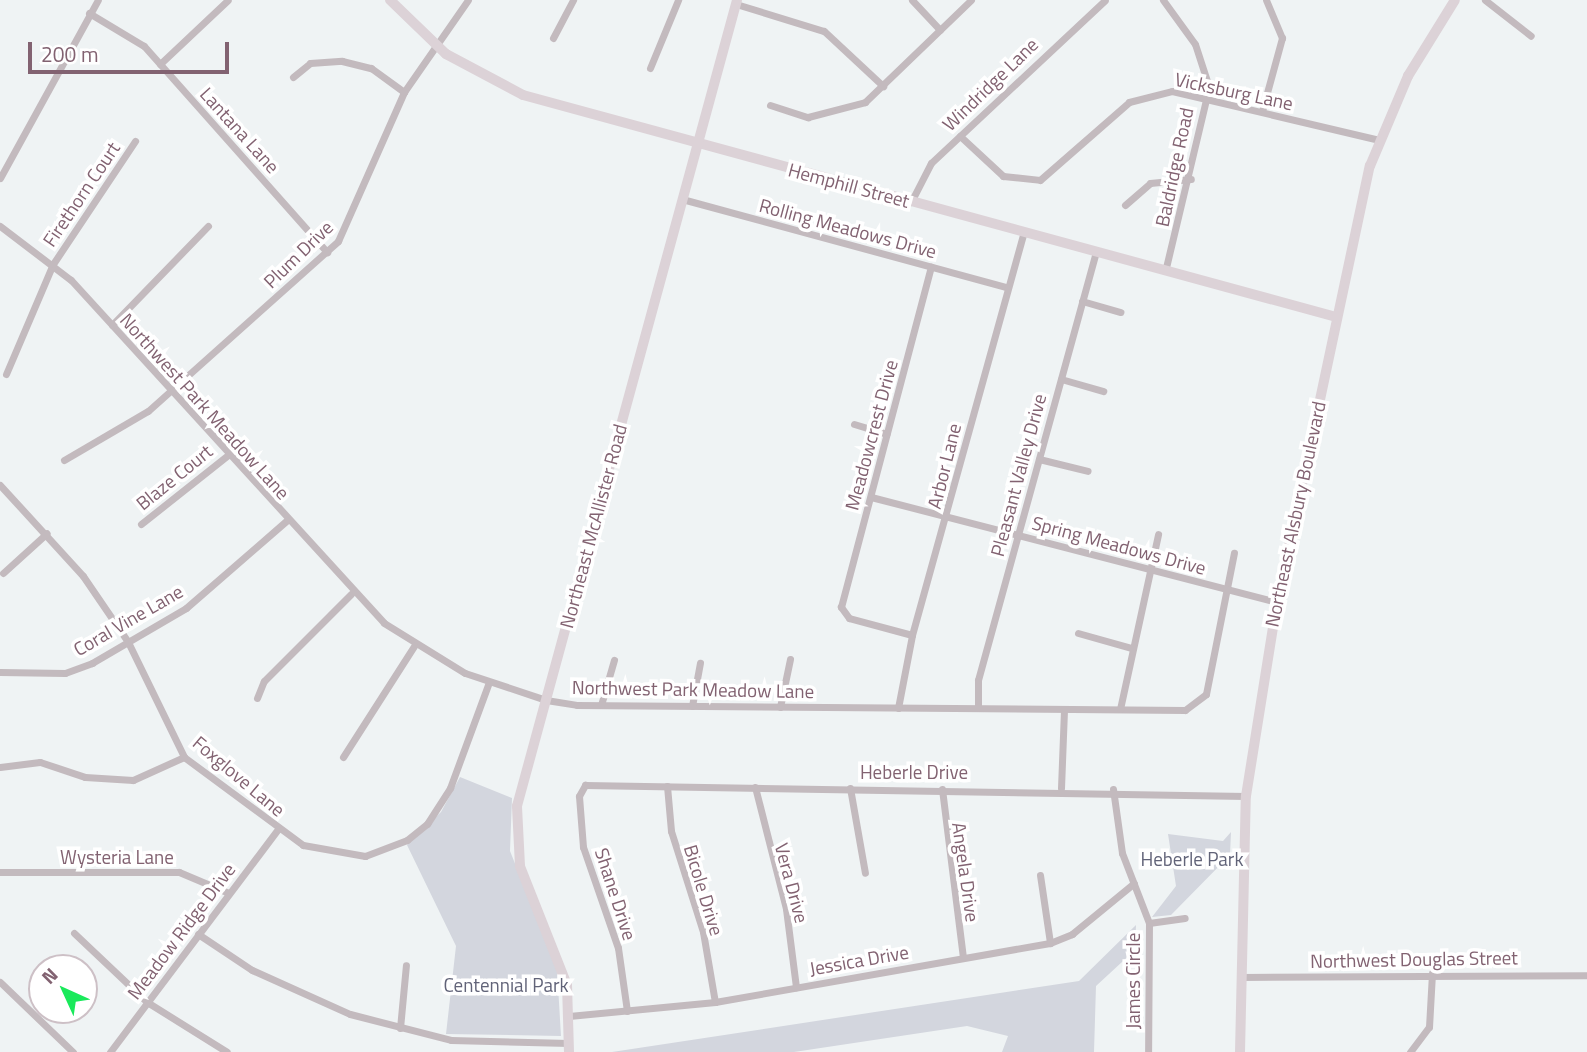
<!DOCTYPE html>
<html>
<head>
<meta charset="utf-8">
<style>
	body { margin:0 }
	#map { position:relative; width:1587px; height:1052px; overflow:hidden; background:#eff3f4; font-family:"Titillium Web",sans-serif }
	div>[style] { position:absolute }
	.green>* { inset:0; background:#d3d6de }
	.street>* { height:7px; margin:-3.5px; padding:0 3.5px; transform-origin:3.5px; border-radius:3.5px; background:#c3babe }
	.secondary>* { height:10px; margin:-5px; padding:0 5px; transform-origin:5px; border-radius:5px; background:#dcd2d7 }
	span { translate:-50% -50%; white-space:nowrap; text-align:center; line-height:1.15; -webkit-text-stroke:7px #fff; paint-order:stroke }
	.street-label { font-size:19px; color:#826271 }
	.park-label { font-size:19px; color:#616378 }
	.north { position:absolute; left:28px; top:954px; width:70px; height:70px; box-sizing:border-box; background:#fff; border:2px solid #cdc0c6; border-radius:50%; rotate:315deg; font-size:19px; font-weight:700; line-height:28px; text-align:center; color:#826271 }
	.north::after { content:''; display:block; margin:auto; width:24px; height:32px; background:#1ae95b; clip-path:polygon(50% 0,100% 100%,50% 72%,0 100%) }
	.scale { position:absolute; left:28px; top:42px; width:201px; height:32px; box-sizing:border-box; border:4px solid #826271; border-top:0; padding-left:9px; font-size:21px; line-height:24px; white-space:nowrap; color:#826271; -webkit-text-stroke:5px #fff; paint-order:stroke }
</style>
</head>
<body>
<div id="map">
	<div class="green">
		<div style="clip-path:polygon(460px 777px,512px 798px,510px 851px,557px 969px,561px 1036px,446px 1034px,456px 946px,407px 845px,441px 812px)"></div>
		<div style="clip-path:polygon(1231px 832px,1230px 855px,1171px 915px,1152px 917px,1176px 886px,1168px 834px,1223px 841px)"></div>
		<div style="clip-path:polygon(1136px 925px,1135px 950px,1096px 986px,1094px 1052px,1002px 1052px,1008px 1036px,967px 1026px,794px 1052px,612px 1052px,1079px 981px)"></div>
	</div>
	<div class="street">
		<div style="left:912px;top:0;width:41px;rotate:47deg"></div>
		<div style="left:1163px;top:0;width:54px;rotate:54deg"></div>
		<div style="left:1195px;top:44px;width:45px;rotate:72deg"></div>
		<div style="left:1209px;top:87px;width:189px;rotate:103.4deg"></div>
		<div style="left:1485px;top:0;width:58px;rotate:38deg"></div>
		<div style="left:736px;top:4px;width:92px;rotate:17.1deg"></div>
		<div style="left:824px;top:31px;width:81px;rotate:43deg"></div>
		<div style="left:89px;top:13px;width:64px;rotate:31deg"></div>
		<div style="left:144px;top:46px;width:276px;rotate:48.4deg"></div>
		<div style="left:553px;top:38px;width:43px;rotate:-62.2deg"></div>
		<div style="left:160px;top:64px;width:93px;rotate:-43.3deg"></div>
		<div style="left:650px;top:68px;width:74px;rotate:-67.6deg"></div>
		<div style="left:293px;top:77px;width:22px;rotate:-39deg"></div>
		<div style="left:310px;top:63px;width:32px;rotate:-4deg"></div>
		<div style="left:342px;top:61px;width:30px;rotate:14deg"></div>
		<div style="left:371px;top:68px;width:41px;rotate:36deg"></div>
		<div style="left:770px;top:105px;width:40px;rotate:18deg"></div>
		<div style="left:808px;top:117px;width:59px;rotate:-14.7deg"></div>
		<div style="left:865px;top:102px;width:147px;rotate:-43.9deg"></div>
		<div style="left:1262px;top:111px;width:76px;rotate:-74.7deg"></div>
		<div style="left:1282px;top:38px;width:41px;rotate:-112.8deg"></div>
		<div style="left:960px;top:136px;width:59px;rotate:42.9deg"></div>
		<div style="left:1003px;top:176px;width:37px;rotate:6deg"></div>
		<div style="left:1040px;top:180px;width:118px;rotate:-41.2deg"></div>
		<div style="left:1129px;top:102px;width:44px;rotate:-14.3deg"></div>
		<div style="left:1172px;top:91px;width:213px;rotate:13.3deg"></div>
		<div style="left:0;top:178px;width:203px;rotate:-61.2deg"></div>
		<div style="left:682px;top:199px;width:336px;rotate:15.2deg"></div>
		<div style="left:911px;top:202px;width:44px;rotate:-62.9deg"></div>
		<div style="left:931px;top:163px;width:238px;rotate:-43.1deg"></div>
		<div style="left:1125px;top:205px;width:33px;rotate:-41deg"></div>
		<div style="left:1150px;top:183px;width:41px;rotate:-5.6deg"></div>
		<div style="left:0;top:226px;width:89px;rotate:37.3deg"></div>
		<div style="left:71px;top:280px;width:464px;rotate:47.6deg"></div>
		<div style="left:384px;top:623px;width:95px;rotate:31.7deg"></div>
		<div style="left:465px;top:673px;width:85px;rotate:18.4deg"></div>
		<div style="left:546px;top:700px;width:31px;rotate:9deg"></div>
		<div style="left:577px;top:705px;width:608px;rotate:0.47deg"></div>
		<div style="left:1185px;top:710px;width:26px;rotate:-37deg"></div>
		<div style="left:1206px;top:694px;width:144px;rotate:-78.8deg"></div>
		<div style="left:1082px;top:301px;width:40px;rotate:16deg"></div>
		<div style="left:112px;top:325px;width:138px;rotate:-45.9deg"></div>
		<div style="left:6px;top:374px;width:120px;rotate:-66.9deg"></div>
		<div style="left:53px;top:264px;width:148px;rotate:-56.3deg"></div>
		<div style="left:1061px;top:379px;width:44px;rotate:15.9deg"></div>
		<div style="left:854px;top:424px;width:34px;rotate:17deg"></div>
		<div style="left:1039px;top:459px;width:50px;rotate:13.8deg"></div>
		<div style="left:64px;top:460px;width:97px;rotate:-30.3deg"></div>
		<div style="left:148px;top:411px;width:255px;rotate:-41.8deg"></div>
		<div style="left:338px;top:241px;width:163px;rotate:-66.1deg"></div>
		<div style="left:404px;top:92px;width:112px;rotate:-55.2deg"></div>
		<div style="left:0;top:485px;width:123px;rotate:47.6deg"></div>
		<div style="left:83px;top:576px;width:80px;rotate:55.7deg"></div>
		<div style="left:128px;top:642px;width:128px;rotate:64deg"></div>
		<div style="left:184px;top:757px;width:148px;rotate:36.5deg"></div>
		<div style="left:303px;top:845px;width:63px;rotate:10.1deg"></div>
		<div style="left:365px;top:856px;width:45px;rotate:-20.9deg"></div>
		<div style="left:407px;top:840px;width:26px;rotate:-39deg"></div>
		<div style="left:427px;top:824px;width:43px;rotate:-57.4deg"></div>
		<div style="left:450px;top:788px;width:113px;rotate:-69.8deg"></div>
		<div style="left:871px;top:497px;width:419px;rotate:14.5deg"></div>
		<div style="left:141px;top:524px;width:111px;rotate:-38.4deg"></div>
		<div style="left:3px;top:573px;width:59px;rotate:-42.3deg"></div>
		<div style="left:1078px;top:633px;width:55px;rotate:15.8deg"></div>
		<div style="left:912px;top:635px;width:65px;rotate:-164.9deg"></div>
		<div style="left:849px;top:618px;width:14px;rotate:-126deg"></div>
		<div style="left:841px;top:607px;width:352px;rotate:-75.2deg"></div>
		<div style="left:0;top:672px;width:65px;rotate:0.9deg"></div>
		<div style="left:65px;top:673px;width:29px;rotate:-20deg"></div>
		<div style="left:92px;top:663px;width:109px;rotate:-30.3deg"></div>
		<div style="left:186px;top:608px;width:133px;rotate:-41deg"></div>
		<div style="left:257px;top:698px;width:18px;rotate:-68deg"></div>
		<div style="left:264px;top:681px;width:123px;rotate:-45deg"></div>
		<div style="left:601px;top:705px;width:47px;rotate:-73.9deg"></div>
		<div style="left:692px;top:706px;width:44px;rotate:-79.5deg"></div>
		<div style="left:780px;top:707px;width:49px;rotate:-78.2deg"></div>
		<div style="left:898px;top:708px;width:74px;rotate:-79.1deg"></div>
		<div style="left:912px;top:635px;width:418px;rotate:-74.5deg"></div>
		<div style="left:978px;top:708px;width:28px;rotate:-90deg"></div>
		<div style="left:978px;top:680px;width:444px;rotate:-74.6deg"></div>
		<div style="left:1120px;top:709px;width:179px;rotate:-77.7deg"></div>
		<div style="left:343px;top:757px;width:132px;rotate:-57.4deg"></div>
		<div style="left:0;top:767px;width:40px;rotate:-7.1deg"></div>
		<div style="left:40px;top:762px;width:47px;rotate:18.4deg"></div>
		<div style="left:85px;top:777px;width:48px;rotate:3.6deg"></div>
		<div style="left:133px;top:780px;width:56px;rotate:-24.3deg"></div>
		<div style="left:667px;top:786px;width:45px;rotate:84.9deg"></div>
		<div style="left:671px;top:831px;width:106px;rotate:72.4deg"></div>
		<div style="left:703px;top:932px;width:71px;rotate:80.3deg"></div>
		<div style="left:755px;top:787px;width:126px;rotate:75.7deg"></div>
		<div style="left:786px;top:909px;width:79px;rotate:82.7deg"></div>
		<div style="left:850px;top:788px;width:86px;rotate:80deg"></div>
		<div style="left:1061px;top:788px;width:79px;rotate:-87.8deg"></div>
		<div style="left:942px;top:789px;width:170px;rotate:82.9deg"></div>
		<div style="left:1113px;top:789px;width:65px;rotate:82deg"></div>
		<div style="left:1122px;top:853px;width:75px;rotate:68.9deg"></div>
		<div style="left:1149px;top:923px;width:129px;rotate:90.4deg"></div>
		<div style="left:0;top:872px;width:179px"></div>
		<div style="left:179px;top:872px;width:54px;rotate:22.8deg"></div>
		<div style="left:1040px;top:875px;width:69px;rotate:81.6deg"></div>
		<div style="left:1149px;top:923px;width:36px;rotate:-8deg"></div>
		<div style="left:74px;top:933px;width:100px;rotate:43.4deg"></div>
		<div style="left:147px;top:1002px;width:94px;rotate:32deg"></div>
		<div style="left:198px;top:934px;width:65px;rotate:33.7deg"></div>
		<div style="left:252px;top:970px;width:107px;rotate:24.2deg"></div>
		<div style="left:350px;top:1014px;width:104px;rotate:14.4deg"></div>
		<div style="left:451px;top:1040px;width:118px;rotate:1.5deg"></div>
		<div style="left:1242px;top:977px;width:345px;rotate:-0.3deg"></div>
		<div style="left:0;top:982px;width:101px;rotate:43.8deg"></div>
		<div style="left:627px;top:1011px;width:64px;rotate:-98.1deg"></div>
		<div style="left:618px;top:948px;width:107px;rotate:-109.1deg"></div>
		<div style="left:583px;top:847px;width:51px;rotate:-94.5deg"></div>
		<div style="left:579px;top:796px;width:13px;rotate:-61deg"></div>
		<div style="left:585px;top:785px;width:661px;rotate:0.95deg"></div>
		<div style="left:569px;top:1016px;width:147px;rotate:-5.5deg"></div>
		<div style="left:715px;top:1002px;width:340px;rotate:-10deg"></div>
		<div style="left:1050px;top:943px;width:24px;rotate:-22deg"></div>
		<div style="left:1072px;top:934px;width:80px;rotate:-39.4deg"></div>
		<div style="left:400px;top:1028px;width:63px;rotate:-84.6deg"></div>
		<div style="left:110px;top:1052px;width:279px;rotate:-53deg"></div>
		<div style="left:1410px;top:1052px;width:31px;rotate:-53deg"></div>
		<div style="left:1429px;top:1027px;width:54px;rotate:-86.8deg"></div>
	</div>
	<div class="secondary">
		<div style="left:390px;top:0;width:78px;rotate:44deg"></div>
		<div style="left:446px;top:54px;width:87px;rotate:28deg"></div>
		<div style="left:523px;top:95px;width:843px;rotate:15.27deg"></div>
		<div style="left:569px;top:1052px;width:67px;rotate:-91.7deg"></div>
		<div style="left:567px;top:985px;width:128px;rotate:-111.6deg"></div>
		<div style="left:520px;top:866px;width:60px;rotate:-92.9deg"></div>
		<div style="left:517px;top:806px;width:835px;rotate:-74.73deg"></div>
		<div style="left:1240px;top:1052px;width:256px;rotate:-88.7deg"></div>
		<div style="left:1246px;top:796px;width:196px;rotate:-80.9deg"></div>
		<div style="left:1277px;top:602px;width:446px;rotate:-78deg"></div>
		<div style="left:1370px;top:166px;width:98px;rotate:-67.1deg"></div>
		<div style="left:1408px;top:76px;width:89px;rotate:-58.3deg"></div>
	</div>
	<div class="street-label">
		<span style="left:990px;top:84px;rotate:-44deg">Windridge Lane</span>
		<span style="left:1234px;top:91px;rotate:12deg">Vicksburg Lane</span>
		<span style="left:240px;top:130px;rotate:48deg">Lantana Lane</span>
		<span style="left:1174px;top:167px;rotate:-78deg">Baldridge Road</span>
		<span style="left:849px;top:185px;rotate:15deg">Hemphill Street</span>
		<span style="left:81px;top:194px;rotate:-56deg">Firethorn Court</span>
		<span style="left:848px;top:228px;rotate:15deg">Rolling Meadows Drive</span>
		<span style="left:298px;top:254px;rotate:-44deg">Plum Drive</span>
		<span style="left:205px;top:406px;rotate:48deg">Northwest Park Meadow Lane</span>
		<span style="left:871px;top:435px;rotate:-75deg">Meadowcrest Drive</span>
		<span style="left:944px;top:466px;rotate:-76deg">Arbor Lane</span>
		<span style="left:1018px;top:475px;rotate:-75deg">Pleasant Valley Drive</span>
		<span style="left:174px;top:477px;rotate:-39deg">Blaze Court</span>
		<span style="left:1295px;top:514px;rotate:-78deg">Northeast Alsbury Boulevard</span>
		<span style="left:593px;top:526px;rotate:-75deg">Northeast McAllister Road</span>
		<span style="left:1119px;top:545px;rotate:15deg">Spring Meadows Drive</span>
		<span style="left:128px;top:620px;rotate:-30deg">Coral Vine Lane</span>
		<span style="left:693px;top:689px;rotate:1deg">Northwest Park Meadow Lane</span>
		<span style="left:914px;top:772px">Heberle Drive</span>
		<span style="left:239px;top:776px;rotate:40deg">Foxglove Lane</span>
		<span style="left:117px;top:857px">Wysteria Lane</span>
		<span style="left:966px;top:872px;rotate:82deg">Angela Drive</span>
		<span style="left:792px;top:883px;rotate:75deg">Vera Drive</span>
		<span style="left:704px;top:890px;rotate:73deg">Bicole Drive</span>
		<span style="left:616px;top:894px;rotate:72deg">Shane Drive</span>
		<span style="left:181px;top:931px;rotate:-53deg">Meadow Ridge Drive</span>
		<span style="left:1414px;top:959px;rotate:-1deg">Northwest Douglas Street</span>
		<span style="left:859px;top:960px;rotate:-10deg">Jessica Drive</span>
		<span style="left:1133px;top:981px;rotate:-90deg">James Circle</span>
	</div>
	<div class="park-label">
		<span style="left:1192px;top:859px">Heberle Park</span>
		<span style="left:506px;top:985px">Centennial Park</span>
	</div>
	<div class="north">N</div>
	<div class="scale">200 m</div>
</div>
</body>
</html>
